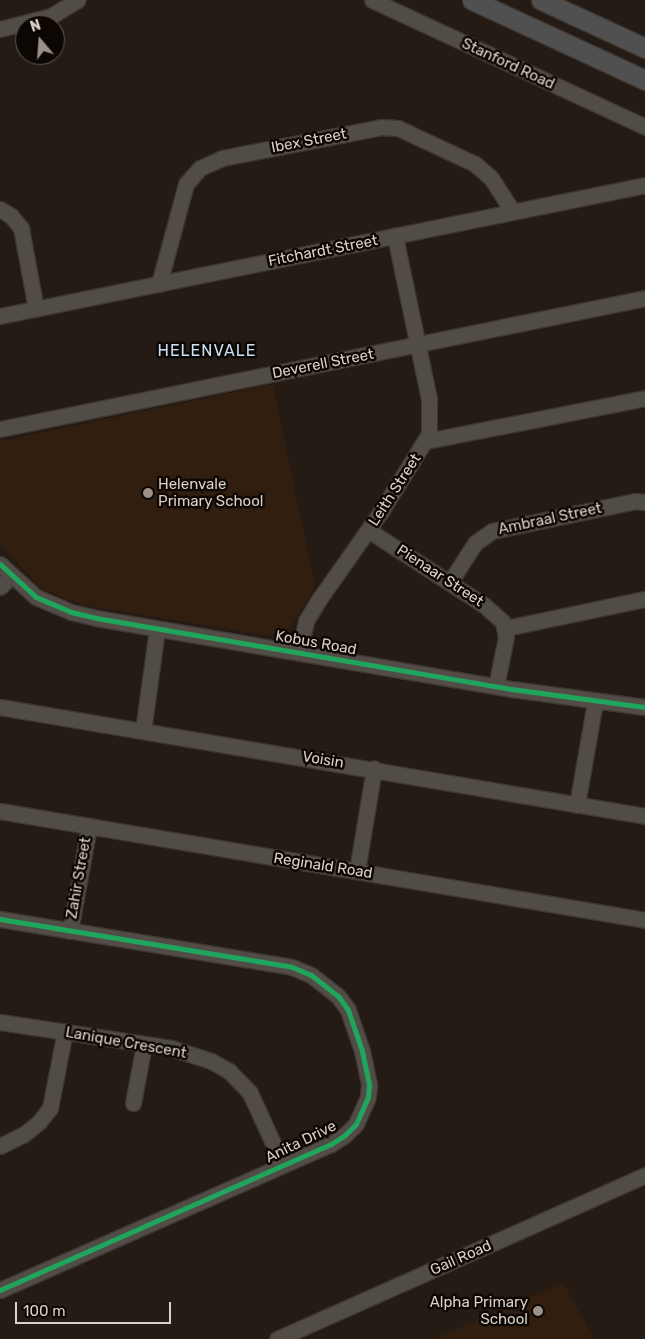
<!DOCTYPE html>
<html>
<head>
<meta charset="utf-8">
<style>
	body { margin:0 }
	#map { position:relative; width:645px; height:1339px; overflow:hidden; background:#231b14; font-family:Rubik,sans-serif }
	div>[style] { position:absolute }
	.built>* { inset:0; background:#311e0f }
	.roads { filter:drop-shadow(1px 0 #3d3631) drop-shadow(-1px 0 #3d3631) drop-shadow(0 1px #3d3631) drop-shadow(0 -1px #3d3631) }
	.minor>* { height:15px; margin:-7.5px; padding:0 7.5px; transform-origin:7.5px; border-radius:7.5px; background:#524c46 }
	.major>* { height:19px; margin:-9.5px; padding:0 9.5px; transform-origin:9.5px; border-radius:9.5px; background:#515050 }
	.cycleway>* { height:5px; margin:-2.5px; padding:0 2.5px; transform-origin:2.5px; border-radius:2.5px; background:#20a55d }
	.dots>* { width:14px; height:14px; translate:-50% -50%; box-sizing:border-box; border:2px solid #0d0703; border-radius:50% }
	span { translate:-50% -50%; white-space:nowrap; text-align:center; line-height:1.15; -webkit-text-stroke:5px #0d0703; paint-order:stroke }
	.street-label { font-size:15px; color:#dad0c7 }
	.poi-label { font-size:15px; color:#dad0c7 }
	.left { translate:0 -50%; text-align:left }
	.right { translate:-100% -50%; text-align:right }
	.neighbourhood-label { font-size:16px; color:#c8e0f6; letter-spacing:1px }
	.north { position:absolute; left:15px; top:15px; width:50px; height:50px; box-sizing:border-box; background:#0d0703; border:1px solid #5f5751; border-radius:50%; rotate:342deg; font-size:14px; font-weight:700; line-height:20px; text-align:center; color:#dad0c7 }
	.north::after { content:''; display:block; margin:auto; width:18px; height:22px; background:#9a9188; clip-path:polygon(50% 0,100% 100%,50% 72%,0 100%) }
	.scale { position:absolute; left:15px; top:1302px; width:156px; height:22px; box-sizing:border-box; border:2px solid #dad0c7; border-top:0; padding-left:6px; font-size:15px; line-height:18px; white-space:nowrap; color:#dad0c7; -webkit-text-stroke:4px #0d0703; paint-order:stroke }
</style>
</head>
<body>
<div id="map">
	<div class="built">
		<div style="clip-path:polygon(273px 384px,315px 587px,290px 629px,269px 636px,82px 605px,42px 589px,0 545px,0 441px)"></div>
		<div style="clip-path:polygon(563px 1283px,595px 1339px,433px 1339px)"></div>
	</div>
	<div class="roads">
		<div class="minor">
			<div style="left:372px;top:0;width:301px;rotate:24.9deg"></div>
			<div style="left:0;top:29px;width:53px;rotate:-14.3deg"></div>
			<div style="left:51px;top:16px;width:31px;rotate:-31deg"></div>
			<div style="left:0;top:209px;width:13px;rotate:32deg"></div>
			<div style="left:11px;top:216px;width:16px;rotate:50deg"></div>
			<div style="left:21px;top:228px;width:82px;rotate:79.5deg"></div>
			<div style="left:159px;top:284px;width:104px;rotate:-74.9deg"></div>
			<div style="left:186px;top:184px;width:21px;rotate:-49deg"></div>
			<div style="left:200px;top:168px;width:24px;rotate:-24deg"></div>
			<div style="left:222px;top:158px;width:162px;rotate:-11deg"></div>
			<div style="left:381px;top:127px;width:17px;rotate:3deg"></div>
			<div style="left:398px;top:128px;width:85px;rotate:25.1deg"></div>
			<div style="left:475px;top:164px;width:21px;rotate:41deg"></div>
			<div style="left:491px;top:178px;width:40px;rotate:57.1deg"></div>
			<div style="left:0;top:316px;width:658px;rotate:-11.48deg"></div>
			<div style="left:0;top:429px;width:658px;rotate:-11.48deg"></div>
			<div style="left:426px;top:441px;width:223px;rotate:-11.1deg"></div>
			<div style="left:368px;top:530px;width:138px;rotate:32.9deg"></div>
			<div style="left:484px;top:605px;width:25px;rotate:42deg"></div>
			<div style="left:503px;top:622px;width:15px;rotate:79deg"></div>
			<div style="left:506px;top:637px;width:50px;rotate:101.5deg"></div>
			<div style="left:0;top:564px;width:49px;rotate:42.5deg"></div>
			<div style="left:36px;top:597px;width:38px;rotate:23deg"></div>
			<div style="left:71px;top:612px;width:26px;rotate:13deg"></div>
			<div style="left:96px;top:618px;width:422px;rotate:9.7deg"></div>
			<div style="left:512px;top:689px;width:134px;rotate:7.7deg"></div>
			<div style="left:450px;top:582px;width:46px;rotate:-57.3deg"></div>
			<div style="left:475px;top:543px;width:21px;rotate:-35deg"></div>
			<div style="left:492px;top:531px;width:146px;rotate:-11.8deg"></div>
			<div style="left:635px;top:501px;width:10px;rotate:6deg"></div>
			<div style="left:0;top:587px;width:16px;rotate:-45deg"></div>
			<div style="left:506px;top:628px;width:142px;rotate:-11.8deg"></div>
			<div style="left:299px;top:652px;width:32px;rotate:-77deg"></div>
			<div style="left:306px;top:621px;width:27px;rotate:-59deg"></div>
			<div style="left:320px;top:598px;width:104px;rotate:-54.8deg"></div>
			<div style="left:380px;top:513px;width:93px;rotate:-58.2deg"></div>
			<div style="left:429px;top:434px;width:35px;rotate:-90deg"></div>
			<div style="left:429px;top:399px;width:167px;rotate:-101.8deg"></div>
			<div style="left:0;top:707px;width:654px;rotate:9.59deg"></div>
			<div style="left:143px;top:731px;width:103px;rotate:-82.2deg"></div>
			<div style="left:577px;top:805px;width:105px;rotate:-80.1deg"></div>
			<div style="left:0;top:811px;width:654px;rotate:9.59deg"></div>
			<div style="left:357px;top:871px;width:104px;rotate:-80.6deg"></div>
			<div style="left:0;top:919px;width:296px;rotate:9.3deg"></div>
			<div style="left:292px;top:967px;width:21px;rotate:23deg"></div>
			<div style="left:311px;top:975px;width:34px;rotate:38deg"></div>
			<div style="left:338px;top:996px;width:17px;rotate:54deg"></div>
			<div style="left:348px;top:1010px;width:43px;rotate:71.1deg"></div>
			<div style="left:362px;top:1051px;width:35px;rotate:78deg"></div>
			<div style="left:369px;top:1085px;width:12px;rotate:95deg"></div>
			<div style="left:368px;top:1097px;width:30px;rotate:114deg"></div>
			<div style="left:356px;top:1124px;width:16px;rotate:135deg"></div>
			<div style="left:345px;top:1135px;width:17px;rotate:147deg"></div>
			<div style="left:331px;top:1144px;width:362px;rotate:156.2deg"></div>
			<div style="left:70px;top:931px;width:107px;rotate:-79.7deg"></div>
			<div style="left:0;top:1022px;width:173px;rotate:8.6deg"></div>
			<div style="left:171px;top:1048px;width:42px;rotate:18deg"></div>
			<div style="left:211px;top:1061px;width:21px;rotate:29deg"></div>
			<div style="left:229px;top:1071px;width:30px;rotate:46deg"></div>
			<div style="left:250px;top:1093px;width:79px;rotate:65.4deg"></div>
			<div style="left:133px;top:1103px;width:60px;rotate:-79.4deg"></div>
			<div style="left:0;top:1146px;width:25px;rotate:-26deg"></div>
			<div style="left:23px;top:1135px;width:21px;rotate:-39deg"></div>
			<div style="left:39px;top:1122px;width:18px;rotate:-52deg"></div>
			<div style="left:50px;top:1108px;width:78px;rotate:-79deg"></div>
			<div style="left:277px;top:1339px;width:403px;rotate:-24deg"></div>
		</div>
		<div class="major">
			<div style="left:472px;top:0;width:191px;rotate:24.8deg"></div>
			<div style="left:541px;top:0;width:115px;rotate:24.8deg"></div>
		</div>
	</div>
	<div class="cycleway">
		<div style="left:0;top:564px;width:49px;rotate:42.5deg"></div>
		<div style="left:36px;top:597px;width:38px;rotate:23deg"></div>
		<div style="left:71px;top:612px;width:26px;rotate:13deg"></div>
		<div style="left:96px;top:618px;width:422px;rotate:9.7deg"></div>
		<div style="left:512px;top:689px;width:134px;rotate:7.7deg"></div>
		<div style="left:0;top:919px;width:296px;rotate:9.3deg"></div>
		<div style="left:292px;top:967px;width:21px;rotate:23deg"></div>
		<div style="left:311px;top:975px;width:34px;rotate:38deg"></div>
		<div style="left:338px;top:996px;width:17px;rotate:54deg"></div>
		<div style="left:348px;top:1010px;width:43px;rotate:71.1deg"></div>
		<div style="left:362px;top:1051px;width:35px;rotate:78deg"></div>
		<div style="left:369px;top:1085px;width:12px;rotate:95deg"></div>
		<div style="left:368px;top:1097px;width:30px;rotate:114deg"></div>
		<div style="left:356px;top:1124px;width:16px;rotate:135deg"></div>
		<div style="left:345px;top:1135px;width:17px;rotate:147deg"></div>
		<div style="left:331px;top:1144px;width:362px;rotate:156.2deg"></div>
	</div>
	<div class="dots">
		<div style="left:148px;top:493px;background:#9a9188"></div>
		<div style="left:538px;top:1311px;background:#9a9188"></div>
	</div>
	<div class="street-label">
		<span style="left:508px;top:64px;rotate:25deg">Stanford Road</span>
		<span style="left:309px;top:141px;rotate:-11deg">Ibex Street</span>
		<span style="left:323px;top:251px;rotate:-11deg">Fitchardt Street</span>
		<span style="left:323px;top:364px;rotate:-11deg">Deverell Street</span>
		<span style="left:395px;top:490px;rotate:-57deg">Leith Street</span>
		<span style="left:550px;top:519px;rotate:-12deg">Ambraal Street</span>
		<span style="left:440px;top:576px;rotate:33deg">Pienaar Street</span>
		<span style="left:316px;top:643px;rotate:10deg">Kobus Road</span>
		<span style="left:323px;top:760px;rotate:9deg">Voisin</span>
		<span style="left:323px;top:866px;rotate:9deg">Reginald Road</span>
		<span style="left:79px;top:878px;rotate:-80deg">Zahir Street</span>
		<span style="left:126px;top:1043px;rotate:10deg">Lanique Crescent</span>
		<span style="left:301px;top:1142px;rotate:-26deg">Anita Drive</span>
		<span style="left:461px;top:1258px;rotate:-24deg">Gail Road</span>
	</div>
	<div class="poi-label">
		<span class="left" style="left:158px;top:493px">Helenvale<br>Primary School</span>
		<span class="right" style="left:528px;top:1311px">Alpha Primary<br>School</span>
	</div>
	<div class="neighbourhood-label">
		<span style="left:207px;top:351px">HELENVALE</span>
	</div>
	<div class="north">N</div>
	<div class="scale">100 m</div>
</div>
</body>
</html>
